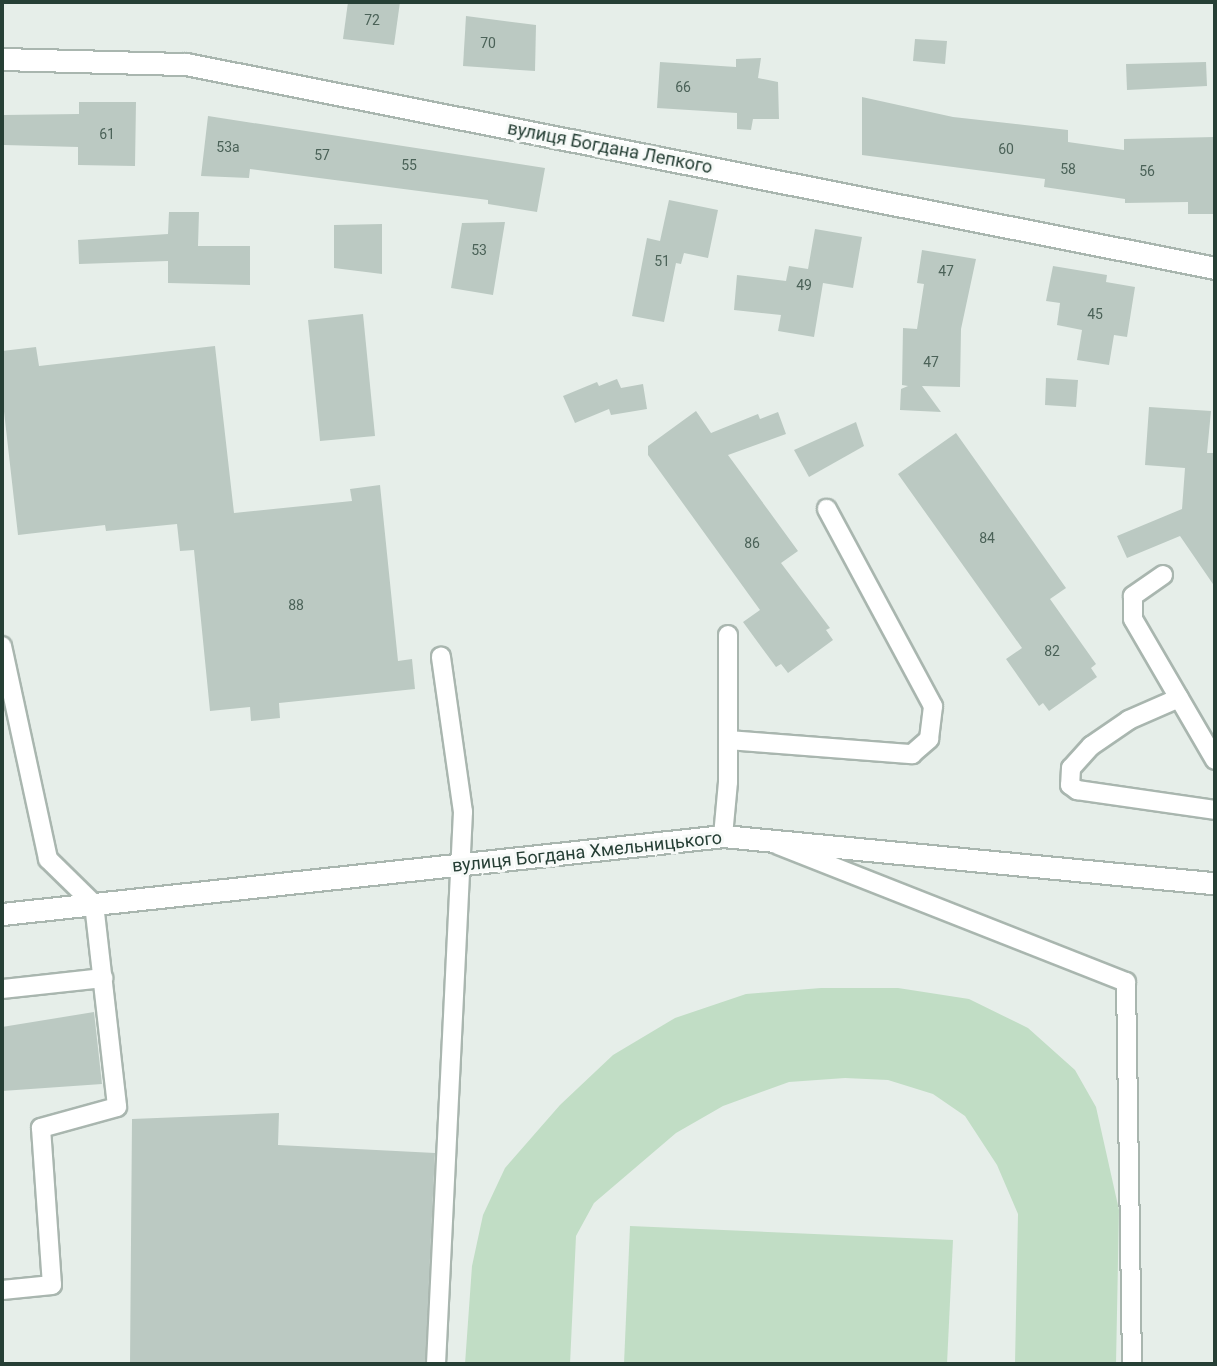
<!DOCTYPE html>
<html>
<head>
<meta charset="utf-8">
<style>
	body { margin:0 }
	#map { position:relative; width:1217px; height:1366px; overflow:hidden; background:#e6eee9; font-family:Roboto,sans-serif }
	div>[style] { position:absolute }
	.green>* { inset:0; background:#c1ddc5 }
	.building>* { inset:0; background:#bbc9c2 }
	.roads { filter:drop-shadow(2px 0 #a9b6af) drop-shadow(-2px 0 #a9b6af) drop-shadow(0 2px #a9b6af) drop-shadow(0 -2px #a9b6af) }
	.lane>* { height:18px; margin:-9px; padding:0 9px; transform-origin:9px; border-radius:9px; background:#fff }
	.street>* { height:21px; margin:-10.5px; padding:0 10.5px; transform-origin:10.5px; border-radius:10.5px; background:#fff }
	span { translate:-50% -50%; white-space:nowrap; text-align:center; line-height:1.15; -webkit-text-stroke:6px #f7faf8; paint-order:stroke }
	.number-label { font-size:14px; color:#4b6258 }
	.number-label span { -webkit-text-stroke-width:0 }
	.street-label { font-size:18px; color:#263f35 }
	.frame { position:absolute; inset:0; border:4px solid #263f35; pointer-events:none }
</style>
</head>
<body>
<div id="map">
	<div class="green">
		<div style="clip-path:polygon(821px 988px,898px 988px,969px 999px,1028px 1028px,1075px 1070px,1096px 1107px,1119px 1210px,1116px 1364px,1015px 1364px,1018px 1214px,997px 1165px,965px 1116px,933px 1094px,888px 1080px,845px 1078px,789px 1082px,723px 1106px,676px 1133px,594px 1203px,576px 1236px,570px 1364px,465px 1364px,472px 1266px,483px 1215px,505px 1168px,560px 1105px,613px 1055px,675px 1018px,746px 994px)"></div>
		<div style="clip-path:polygon(630px 1226px,953px 1240px,947px 1364px,624px 1364px)"></div>
	</div>
	<div class="building">
		<div style="clip-path:polygon(348px 2px,400px 2px,394px 45px,343px 39px)"></div>
		<div style="clip-path:polygon(466px 16px,536px 25px,535px 71px,463px 66px)"></div>
		<div style="clip-path:polygon(915px 39px,947px 41px,945px 64px,913px 61px)"></div>
		<div style="clip-path:polygon(761px 58px,758px 78px,778px 82px,779px 119px,753px 119px,751px 130px,737px 129px,737px 113px,657px 108px,660px 62px,736px 67px,736px 59px)"></div>
		<div style="clip-path:polygon(1206px 62px,1207px 86px,1127px 90px,1126px 64px)"></div>
		<div style="clip-path:polygon(862px 97px,953px 117px,1068px 130px,1068px 142px,1124px 150px,1124px 139px,1215px 137px,1215px 214px,1188px 214px,1188px 202px,1125px 203px,1125px 199px,1044px 187px,1045px 179px,862px 155px)"></div>
		<div style="clip-path:polygon(79px 102px,136px 102px,135px 166px,78px 165px,78px 147px,4px 145px,4px 115px,79px 114px)"></div>
		<div style="clip-path:polygon(208px 116px,545px 168px,537px 212px,488px 204px,488px 200px,250px 169px,249px 178px,201px 176px)"></div>
		<div style="clip-path:polygon(669px 200px,718px 210px,708px 258px,684px 253px,681px 264px,676px 263px,664px 322px,632px 316px,647px 238px,660px 241px)"></div>
		<div style="clip-path:polygon(169px 212px,199px 212px,198px 246px,250px 246px,250px 285px,168px 283px,168px 261px,79px 264px,78px 240px,168px 234px)"></div>
		<div style="clip-path:polygon(505px 222px,493px 295px,451px 288px,462px 223px)"></div>
		<div style="clip-path:polygon(382px 224px,382px 274px,334px 268px,334px 225px)"></div>
		<div style="clip-path:polygon(815px 229px,862px 237px,853px 288px,823px 283px,814px 337px,778px 331px,781px 315px,734px 310px,737px 275px,786px 281px,789px 266px,808px 269px)"></div>
		<div style="clip-path:polygon(922px 250px,976px 259px,961px 329px,960px 387px,922px 386px,941px 412px,900px 410px,901px 389px,908px 386px,902px 385px,903px 328px,917px 329px,924px 284px,917px 283px)"></div>
		<div style="clip-path:polygon(1053px 266px,1107px 275px,1106px 282px,1135px 287px,1127px 337px,1114px 335px,1109px 365px,1077px 360px,1082px 330px,1057px 325px,1060px 303px,1046px 301px)"></div>
		<div style="clip-path:polygon(363px 314px,375px 436px,320px 441px,308px 320px)"></div>
		<div style="clip-path:polygon(215px 346px,234px 513px,352px 501px,350px 489px,380px 485px,398px 661px,412px 659px,415px 689px,279px 703px,280px 718px,251px 721px,250px 707px,210px 711px,194px 550px,180px 551px,177px 524px,106px 531px,105px 525px,18px 535px,2px 394px,2px 351px,36px 347px,39px 366px)"></div>
		<div style="clip-path:polygon(1046px 378px,1078px 380px,1076px 407px,1045px 405px)"></div>
		<div style="clip-path:polygon(617px 379px,621px 388px,643px 384px,647px 409px,611px 415px,609px 409px,575px 423px,563px 396px,597px 382px,599px 386px)"></div>
		<div style="clip-path:polygon(1149px 407px,1211px 411px,1207px 453px,1215px 453px,1215px 587px,1180px 536px,1127px 558px,1117px 536px,1182px 509px,1185px 468px,1145px 465px)"></div>
		<div style="clip-path:polygon(696px 411px,711px 433px,758px 414px,760px 419px,778px 412px,786px 434px,728px 455px,798px 551px,781px 563px,830px 628px,826px 630px,833px 640px,788px 673px,781px 664px,776px 667px,743px 622px,760px 610px,648px 455px,648px 446px)"></div>
		<div style="clip-path:polygon(856px 422px,864px 446px,809px 477px,794px 450px)"></div>
		<div style="clip-path:polygon(956px 433px,1066px 588px,1050px 599px,1096px 664px,1091px 668px,1097px 677px,1049px 711px,1043px 703px,1039px 706px,1006px 659px,1022px 648px,898px 474px)"></div>
		<div style="clip-path:polygon(94px 1012px,102px 1084px,2px 1091px,2px 1027px)"></div>
		<div style="clip-path:polygon(279px 1113px,278px 1145px,435px 1153px,425px 1364px,130px 1364px,132px 1119px)"></div>
	</div>
	<div class="roads">
		<div class="lane">
			<div style="left:1163px;top:575px;width:37px;rotate:145deg"></div>
			<div style="left:1133px;top:596px;width:23px;rotate:90deg"></div>
			<div style="left:1133px;top:619px;width:163px;rotate:59.8deg"></div>
			<div style="left:2px;top:646px;width:218px;rotate:77.8deg"></div>
			<div style="left:48px;top:859px;width:64px;rotate:44.4deg"></div>
			<div style="left:94px;top:904px;width:204px;rotate:83.5deg"></div>
			<div style="left:117px;top:1107px;width:79px;rotate:164.6deg"></div>
			<div style="left:41px;top:1128px;width:157px;rotate:86deg"></div>
			<div style="left:52px;top:1285px;width:50px;rotate:174.3deg"></div>
			<div style="left:1179px;top:698px;width:55px;rotate:156.3deg"></div>
			<div style="left:1129px;top:720px;width:46px;rotate:145.6deg"></div>
			<div style="left:1091px;top:746px;width:30px;rotate:132deg"></div>
			<div style="left:1071px;top:768px;width:17px;rotate:93deg"></div>
			<div style="left:1070px;top:785px;width:9px;rotate:36deg"></div>
			<div style="left:1077px;top:790px;width:139px;rotate:8.2deg"></div>
			<div style="left:728px;top:740px;width:185px;rotate:4.4deg"></div>
			<div style="left:912px;top:754px;width:23px;rotate:-41deg"></div>
			<div style="left:929px;top:739px;width:33px;rotate:-83deg"></div>
			<div style="left:933px;top:706px;width:224px;rotate:-118.3deg"></div>
			<div style="left:723px;top:836px;width:54px;rotate:-84.7deg"></div>
			<div style="left:728px;top:782px;width:147px;rotate:-90deg"></div>
			<div style="left:778px;top:845px;width:374px;rotate:21.5deg"></div>
			<div style="left:1126px;top:982px;width:382px;rotate:89.1deg"></div>
			<div style="left:2px;top:989px;width:102px;rotate:-6.2deg"></div>
			<div style="left:436px;top:1364px;width:553px;rotate:-87.2deg"></div>
			<div style="left:463px;top:812px;width:157px;rotate:-98.1deg"></div>
		</div>
		<div class="street">
			<div style="left:2px;top:59px;width:184px;rotate:1.6deg"></div>
			<div style="left:186px;top:64px;width:1049px;rotate:11.21deg"></div>
			<div style="left:2px;top:914px;width:725px;rotate:-6.17deg"></div>
			<div style="left:723px;top:836px;width:494px;rotate:5.5deg"></div>
		</div>
	</div>
	<div class="number-label">
		<span style="left:372px;top:20px">72</span>
		<span style="left:488px;top:43px">70</span>
		<span style="left:683px;top:87px">66</span>
		<span style="left:107px;top:134px">61</span>
		<span style="left:228px;top:147px">53а</span>
		<span style="left:1006px;top:149px">60</span>
		<span style="left:322px;top:155px">57</span>
		<span style="left:409px;top:165px">55</span>
		<span style="left:1068px;top:169px">58</span>
		<span style="left:1147px;top:171px">56</span>
		<span style="left:479px;top:250px">53</span>
		<span style="left:662px;top:261px">51</span>
		<span style="left:946px;top:271px">47</span>
		<span style="left:804px;top:285px">49</span>
		<span style="left:1095px;top:314px">45</span>
		<span style="left:931px;top:362px">47</span>
		<span style="left:987px;top:538px">84</span>
		<span style="left:752px;top:543px">86</span>
		<span style="left:296px;top:605px">88</span>
		<span style="left:1052px;top:651px">82</span>
	</div>
	<div class="street-label">
		<span style="left:610px;top:148px;rotate:11deg">вулиця Богдана Лепкого</span>
		<span style="left:587px;top:852px;rotate:-6deg">вулиця Богдана Хмельницького</span>
	</div>
	<div class="frame"></div>
</div>
</body>
</html>
